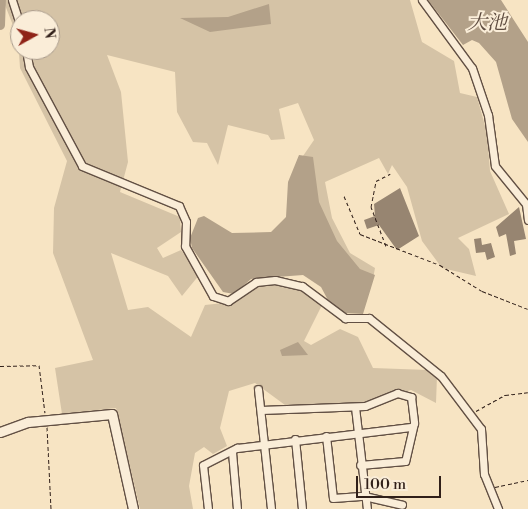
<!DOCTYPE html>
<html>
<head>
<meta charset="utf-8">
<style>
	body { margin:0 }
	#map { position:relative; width:528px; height:509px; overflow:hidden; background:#f7e4c3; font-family:"Libre Bodoni","Noto Serif JP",serif }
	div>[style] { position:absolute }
	.green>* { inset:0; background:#d5c3a6 }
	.water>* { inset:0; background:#b3a189 }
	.river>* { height:10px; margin:-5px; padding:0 5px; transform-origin:5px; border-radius:5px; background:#b3a189 }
	.building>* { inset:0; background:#978571 }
	.path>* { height:1px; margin-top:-0.5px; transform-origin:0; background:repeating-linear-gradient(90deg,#301f19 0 4px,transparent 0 6.5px) }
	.roads { filter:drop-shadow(1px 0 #625044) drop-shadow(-1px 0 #625044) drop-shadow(0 1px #625044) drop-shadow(0 -1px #625044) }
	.minor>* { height:7px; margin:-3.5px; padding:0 3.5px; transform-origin:3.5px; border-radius:3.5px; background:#faedd8 }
	.tertiary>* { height:9px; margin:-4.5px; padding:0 4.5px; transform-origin:4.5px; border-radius:4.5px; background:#faedd8 }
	span { translate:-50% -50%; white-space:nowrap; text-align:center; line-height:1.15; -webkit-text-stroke:4px #faedd8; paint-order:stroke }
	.water-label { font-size:20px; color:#5e4c40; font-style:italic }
	.north { position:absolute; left:10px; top:10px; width:50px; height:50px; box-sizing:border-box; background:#faedd8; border:1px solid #a99b8c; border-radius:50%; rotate:83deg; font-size:14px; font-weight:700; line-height:20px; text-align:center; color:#301f19 }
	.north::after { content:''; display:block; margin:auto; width:18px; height:22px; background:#8f2418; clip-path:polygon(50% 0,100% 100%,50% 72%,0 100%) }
	.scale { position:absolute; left:356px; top:476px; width:85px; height:22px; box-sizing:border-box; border:2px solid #301f19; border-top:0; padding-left:6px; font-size:15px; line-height:18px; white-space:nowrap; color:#301f19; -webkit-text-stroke:4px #faedd8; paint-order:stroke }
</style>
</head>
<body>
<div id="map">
	<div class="green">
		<div style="clip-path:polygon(evenodd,3px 0,410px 0,422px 42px,454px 61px,460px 93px,477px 97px,487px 133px,490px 171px,509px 214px,458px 238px,469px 249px,476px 276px,442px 268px,422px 241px,407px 187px,392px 165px,388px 174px,379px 158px,325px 182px,332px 218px,350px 253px,375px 268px,373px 279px,343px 264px,313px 207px,303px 156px,314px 140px,298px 103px,279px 109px,285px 139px,271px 140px,268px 135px,228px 125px,218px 165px,207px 143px,193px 142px,177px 112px,175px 72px,107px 55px,121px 92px,128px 162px,120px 192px,180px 217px,181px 232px,157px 248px,163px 258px,181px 250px,200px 274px,182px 296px,168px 276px,111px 253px,128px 310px,148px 307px,191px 337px,205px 305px,233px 302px,257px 286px,281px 285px,310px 293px,323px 303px,304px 341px,311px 345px,340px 329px,358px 337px,373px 368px,428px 370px,437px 376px,436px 403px,411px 390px,362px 404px,285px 405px,255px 383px,229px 391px,220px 428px,227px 446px,213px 454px,204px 447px,195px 453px,189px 486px,193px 509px,140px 509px,116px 408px,62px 414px,55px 368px,93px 360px,53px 253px,54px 208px,67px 161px,20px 68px,18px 38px,3px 0,20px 20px,50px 20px,50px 50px,20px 50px,20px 20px)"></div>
	</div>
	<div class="water">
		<div style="clip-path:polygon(428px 0,501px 0,528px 42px,528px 142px,512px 119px,496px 62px,479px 43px,472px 40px,463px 45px)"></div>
		<div style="clip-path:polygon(269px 4px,271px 24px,210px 32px,180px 18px,228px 17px)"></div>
		<div style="clip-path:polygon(299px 155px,313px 157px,319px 202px,337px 241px,360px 269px,375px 275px,363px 314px,344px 313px,329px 302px,321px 287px,303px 275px,251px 279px,234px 294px,223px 292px,192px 248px,190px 238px,198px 218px,204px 216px,232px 233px,271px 232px,286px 217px,288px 182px)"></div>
		<div style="clip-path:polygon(298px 342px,308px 355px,282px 356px,280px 350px)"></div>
	</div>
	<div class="river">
		<div style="left:0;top:25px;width:25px;rotate:-88deg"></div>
	</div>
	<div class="building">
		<div style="clip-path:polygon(400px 188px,419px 236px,397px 250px,379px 225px,367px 229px,364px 220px,375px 216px,374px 204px)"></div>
		<div style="clip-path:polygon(519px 207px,526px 239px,514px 241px,516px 254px,510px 256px,506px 234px,499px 237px,496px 227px)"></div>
		<div style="clip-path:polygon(481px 238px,482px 245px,491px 243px,495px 257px,487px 260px,485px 252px,476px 253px,474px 239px)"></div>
	</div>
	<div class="path">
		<div style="left:344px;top:196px;width:41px;rotate:67.2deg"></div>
		<div style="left:360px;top:234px;width:86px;rotate:21.2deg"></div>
		<div style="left:440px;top:265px;width:49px;rotate:31.8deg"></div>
		<div style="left:482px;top:291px;width:49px;rotate:21.4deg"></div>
		<div style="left:386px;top:246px;width:42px;rotate:-111deg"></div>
		<div style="left:371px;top:207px;width:26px;rotate:-79deg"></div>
		<div style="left:376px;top:181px;width:16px;rotate:-27deg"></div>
		<div style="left:0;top:366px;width:39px;rotate:-1deg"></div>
		<div style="left:39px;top:365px;width:48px;rotate:82.9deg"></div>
		<div style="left:476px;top:411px;width:33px;rotate:-29deg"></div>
		<div style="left:505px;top:395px;width:23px;rotate:-7deg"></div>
		<div style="left:47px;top:427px;width:82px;rotate:87.2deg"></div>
		<div style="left:495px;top:487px;width:34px;rotate:-12deg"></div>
	</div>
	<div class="roads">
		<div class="minor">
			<div style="left:12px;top:0;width:25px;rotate:72deg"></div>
			<div style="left:422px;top:0;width:84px;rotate:53.7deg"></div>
			<div style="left:472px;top:68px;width:50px;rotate:71.2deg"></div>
			<div style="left:488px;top:115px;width:51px;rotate:82.2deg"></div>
			<div style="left:495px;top:166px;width:49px;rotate:50.8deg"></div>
			<div style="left:526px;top:204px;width:16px;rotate:83deg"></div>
			<div style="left:26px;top:50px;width:17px;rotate:80deg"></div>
			<div style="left:29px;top:67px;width:112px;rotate:61.8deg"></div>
			<div style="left:82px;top:166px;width:105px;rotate:22.4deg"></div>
			<div style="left:179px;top:206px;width:17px;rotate:66deg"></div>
			<div style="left:186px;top:222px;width:24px;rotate:92deg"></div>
			<div style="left:185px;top:246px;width:57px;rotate:60.8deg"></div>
			<div style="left:213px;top:296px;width:16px;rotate:18deg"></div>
			<div style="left:228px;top:301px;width:34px;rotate:-34deg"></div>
			<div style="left:256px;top:282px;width:19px;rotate:-6deg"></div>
			<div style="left:275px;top:280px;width:28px;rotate:13deg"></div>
			<div style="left:302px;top:286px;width:54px;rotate:36.7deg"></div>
			<div style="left:345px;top:318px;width:24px"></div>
			<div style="left:369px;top:318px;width:92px;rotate:38.9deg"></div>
			<div style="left:441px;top:376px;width:66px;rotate:53deg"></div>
			<div style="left:481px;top:429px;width:45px;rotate:86.2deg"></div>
			<div style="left:484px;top:474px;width:38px;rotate:68deg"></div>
			<div style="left:258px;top:389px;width:121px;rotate:83.8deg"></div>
			<div style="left:355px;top:407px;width:103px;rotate:83.3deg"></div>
			<div style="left:261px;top:410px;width:104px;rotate:-2.2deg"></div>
			<div style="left:365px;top:406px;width:35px;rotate:-22deg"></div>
			<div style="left:397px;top:393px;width:15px;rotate:16deg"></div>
			<div style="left:411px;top:397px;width:26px;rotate:83deg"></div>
			<div style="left:414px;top:423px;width:39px;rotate:103deg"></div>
			<div style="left:405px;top:461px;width:45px;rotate:174.9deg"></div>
			<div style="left:326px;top:436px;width:62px;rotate:83.6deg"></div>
			<div style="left:333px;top:498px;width:31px;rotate:-4deg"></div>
			<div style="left:364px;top:496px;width:39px;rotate:13deg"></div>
			<div style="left:295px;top:439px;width:70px;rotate:84.3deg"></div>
			<div style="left:232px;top:452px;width:57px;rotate:85deg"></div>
			<div style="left:208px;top:509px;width:44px;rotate:-96.5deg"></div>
			<div style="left:203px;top:465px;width:38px;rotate:-27deg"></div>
			<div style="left:237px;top:448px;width:175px;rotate:-6.9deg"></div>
		</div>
		<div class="tertiary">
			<div style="left:0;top:432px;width:30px;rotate:-20deg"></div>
			<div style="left:28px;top:422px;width:84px;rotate:-5.4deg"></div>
			<div style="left:112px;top:414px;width:97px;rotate:77.5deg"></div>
		</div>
	</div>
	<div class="water-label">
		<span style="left:487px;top:23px">大池</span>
	</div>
	<div class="north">N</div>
	<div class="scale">100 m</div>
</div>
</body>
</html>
